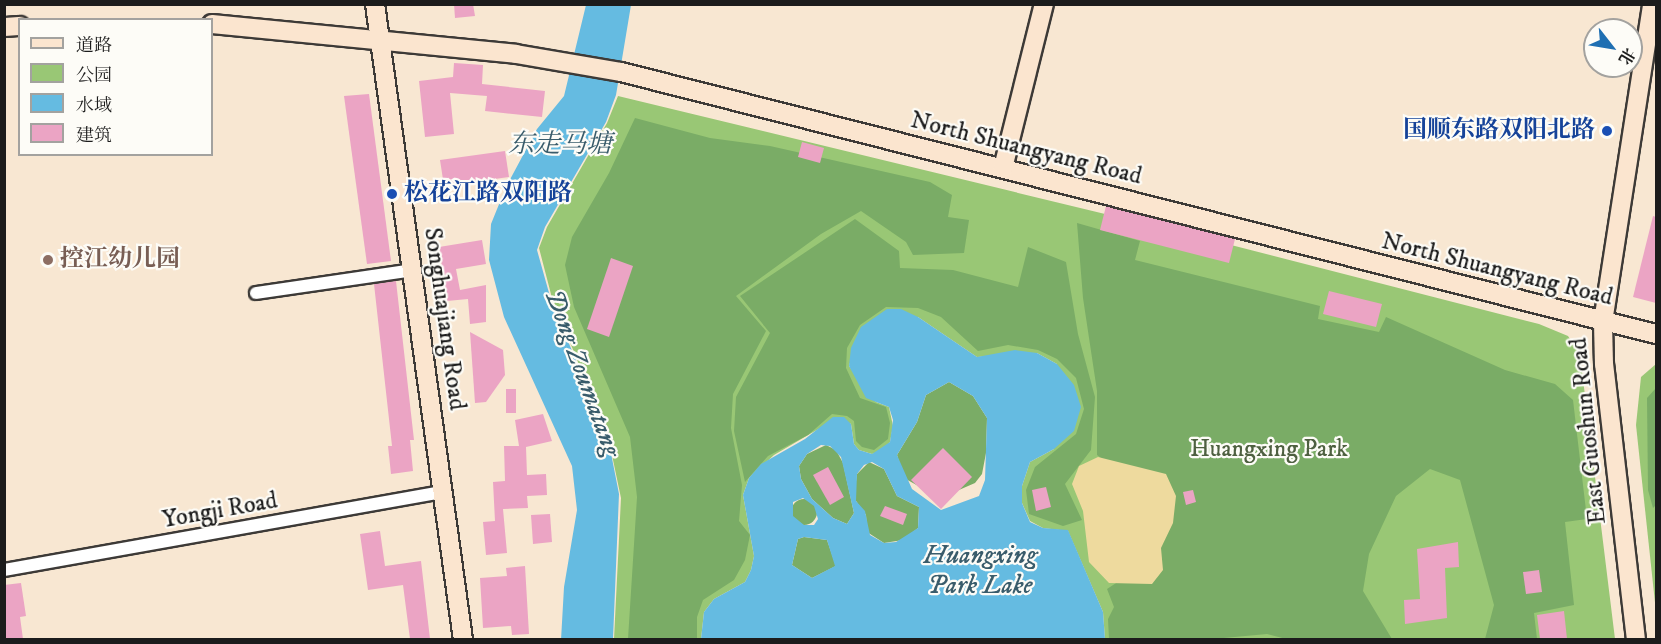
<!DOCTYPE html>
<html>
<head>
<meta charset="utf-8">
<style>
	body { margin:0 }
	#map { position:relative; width:1661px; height:644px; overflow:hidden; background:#f8e7d2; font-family:"IM FELL DW Pica","Noto Serif SC",serif }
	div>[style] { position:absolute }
	.green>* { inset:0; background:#99c775 }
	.forest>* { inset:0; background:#7aac66 }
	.round { border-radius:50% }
	.sand>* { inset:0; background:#eeda9e }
	.water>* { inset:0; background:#65bbe1 }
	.building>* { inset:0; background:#eba4c4 }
	.roads { filter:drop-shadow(2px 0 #3d3a37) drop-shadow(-2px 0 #3d3a37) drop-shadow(0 2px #3d3a37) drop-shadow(0 -2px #3d3a37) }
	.street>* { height:12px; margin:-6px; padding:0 6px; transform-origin:6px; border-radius:6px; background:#fff }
	.secondary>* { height:18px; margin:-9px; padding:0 9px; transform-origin:9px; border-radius:9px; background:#fbe5cf }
	.dots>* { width:16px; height:16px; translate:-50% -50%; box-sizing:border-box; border:3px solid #fdfcf7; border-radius:50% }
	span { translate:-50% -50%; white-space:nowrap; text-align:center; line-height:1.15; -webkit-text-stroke:4.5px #fdfcf7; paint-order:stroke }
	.transit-label { font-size:24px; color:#164399; font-weight:700 }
	.right { translate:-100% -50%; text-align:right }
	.left { translate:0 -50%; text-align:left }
	.street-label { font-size:24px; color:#1c1c1c }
	.education-label { font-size:24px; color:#785e54; font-weight:700 }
	.park-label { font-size:24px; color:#4e6040 }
	.water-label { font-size:26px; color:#395c6b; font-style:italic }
	.frame { position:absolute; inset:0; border:6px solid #1c1c1c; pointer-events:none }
	.legend { position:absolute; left:18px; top:18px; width:195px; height:138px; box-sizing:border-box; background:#fdfcf7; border:2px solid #a3a29f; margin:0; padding:8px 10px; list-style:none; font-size:18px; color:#1c1c1c }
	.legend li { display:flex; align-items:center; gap:12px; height:30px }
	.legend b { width:30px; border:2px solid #a3a29f }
	.north { position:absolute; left:1583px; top:18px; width:60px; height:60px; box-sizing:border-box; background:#fdfcf7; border:2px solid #a3a29f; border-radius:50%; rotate:121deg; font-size:16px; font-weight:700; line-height:24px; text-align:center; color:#1c1c1c }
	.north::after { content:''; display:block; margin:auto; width:21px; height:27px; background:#1f6fb2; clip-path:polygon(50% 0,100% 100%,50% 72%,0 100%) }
</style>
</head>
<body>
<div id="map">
	<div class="green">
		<div style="clip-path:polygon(618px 96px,1192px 235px,1539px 324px,1568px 336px,1580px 355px,1615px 639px,1105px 639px,1103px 612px,1068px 531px,1043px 528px,1030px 521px,1022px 503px,1022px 486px,1030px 462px,1054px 449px,1057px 364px,1037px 353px,977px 357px,918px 317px,851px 359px,849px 366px,876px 402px,889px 407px,893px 426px,890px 442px,884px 450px,872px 454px,859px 450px,854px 444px,851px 424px,839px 417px,774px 455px,749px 478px,743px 495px,754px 556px,751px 570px,745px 582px,714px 599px,704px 612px,701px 639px,614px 639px,621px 498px,608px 436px,552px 298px,539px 248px,547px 227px,607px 123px)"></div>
		<div style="clip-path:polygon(1656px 364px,1656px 612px,1636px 425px,1641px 377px)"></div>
	</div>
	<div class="forest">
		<div style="clip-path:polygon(635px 118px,710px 138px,770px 146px,930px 182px,952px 195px,948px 217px,969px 220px,964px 253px,913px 255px,906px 242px,861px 211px,821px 234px,736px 296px,766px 331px,733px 394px,731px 428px,742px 485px,739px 521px,750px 535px,745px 560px,734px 580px,703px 600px,697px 617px,697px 639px,628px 639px,637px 497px,630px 437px,574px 307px,565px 265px,572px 237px,609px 173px)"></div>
		<div style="clip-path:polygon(855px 219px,899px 251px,900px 268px,953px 270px,1018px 287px,1028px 247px,1066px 262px,1078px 334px,1095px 397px,1091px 450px,1065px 484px,1082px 520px,1063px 526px,1029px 514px,1026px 490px,1035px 467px,1076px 434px,1084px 409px,1076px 378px,1057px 359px,1038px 350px,1008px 345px,978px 351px,941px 317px,918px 308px,886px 307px,860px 325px,847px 348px,846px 368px,860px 398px,886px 407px,890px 423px,888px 439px,874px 450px,862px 447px,856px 441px,854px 421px,847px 416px,832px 414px,808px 435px,768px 456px,745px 482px,734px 431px,736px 397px,770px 333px,740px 296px)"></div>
		<div style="clip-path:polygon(1077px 223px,1140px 241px,1135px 260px,1320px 306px,1318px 319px,1379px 332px,1386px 317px,1505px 370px,1555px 384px,1573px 400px,1587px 519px,1565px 522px,1574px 605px,1534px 613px,1537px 639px,1485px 639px,1494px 605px,1460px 480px,1430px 469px,1396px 496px,1369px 554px,1363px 591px,1392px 639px,1290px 640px,1267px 634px,1202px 640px,1109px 639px,1108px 619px,1114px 607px,1107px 589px,1142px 566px,1147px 493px,1097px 455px,1097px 391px,1083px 298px)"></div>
		<div style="clip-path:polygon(949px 382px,973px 396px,987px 418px,986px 453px,982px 474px,975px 483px,952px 493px,929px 492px,904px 478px,897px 455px,917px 422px,926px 395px)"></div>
		<div style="clip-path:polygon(1656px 388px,1656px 505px,1653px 508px,1648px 490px,1647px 398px)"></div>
		<div style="clip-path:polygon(826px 445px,836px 450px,843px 463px,854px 513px,847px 524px,833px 518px,812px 499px,801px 479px,799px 466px,807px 454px)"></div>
		<div style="clip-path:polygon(869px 462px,884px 469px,897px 496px,919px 507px,918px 528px,903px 540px,884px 543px,867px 532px,866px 515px,856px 501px,855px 489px,857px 474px)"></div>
		<div class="round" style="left:791px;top:499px;width:26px;height:26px"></div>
		<div style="clip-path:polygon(804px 537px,827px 540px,836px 566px,812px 578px,792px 565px,798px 539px)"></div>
	</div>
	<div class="sand">
		<div style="clip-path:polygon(1098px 457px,1166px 474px,1176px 496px,1173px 523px,1161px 548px,1163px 570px,1152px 584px,1109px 583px,1089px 562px,1083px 511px,1072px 484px,1079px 466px)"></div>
	</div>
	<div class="water">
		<div style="clip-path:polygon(586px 5px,631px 5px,616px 95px,606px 122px,545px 227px,537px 250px,551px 300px,608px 438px,619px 494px,613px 639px,561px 640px,564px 587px,577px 510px,572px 466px,504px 317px,489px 260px,491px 224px,506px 187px,537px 129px,564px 96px)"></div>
		<div style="clip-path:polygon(evenodd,887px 309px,901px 309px,918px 317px,977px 357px,1015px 350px,1037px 353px,1057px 364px,1074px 385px,1081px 407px,1074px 431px,1054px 449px,1030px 462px,1022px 486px,1022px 503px,1030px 522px,1043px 528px,1068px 530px,1103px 612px,1105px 639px,701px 639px,704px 612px,714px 599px,745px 582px,751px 570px,754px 556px,743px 495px,749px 478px,761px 464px,805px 439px,833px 417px,844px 417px,851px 424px,854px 444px,859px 450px,872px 454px,890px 442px,893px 420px,889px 407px,866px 398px,849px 366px,851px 348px,861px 327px,887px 309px,949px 382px,973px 396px,987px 418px,985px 480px,979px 496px,941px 510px,912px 489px,897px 455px,917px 422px,926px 395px,949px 382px,887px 309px,821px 445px,830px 446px,841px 457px,854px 513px,847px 524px,833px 518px,812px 499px,801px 479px,799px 466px,807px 454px,821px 445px,887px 309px,872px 462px,884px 469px,897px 496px,919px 507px,918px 528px,896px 542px,884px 543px,870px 535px,865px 511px,856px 501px,857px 474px,864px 465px,872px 462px,887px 309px,803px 498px,814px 506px,818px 519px,814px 525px,804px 525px,793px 516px,793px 502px,803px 498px,887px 309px,804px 537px,827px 540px,835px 566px,812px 578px,792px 565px,798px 539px,804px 537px)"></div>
	</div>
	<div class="building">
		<div style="clip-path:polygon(454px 4px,473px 4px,475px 16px,455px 18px)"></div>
		<div style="clip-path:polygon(454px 63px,483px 65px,482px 84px,545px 91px,542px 117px,485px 111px,487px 96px,450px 93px,454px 134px,425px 137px,419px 81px,453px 77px)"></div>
		<div style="clip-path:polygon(369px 94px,391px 261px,367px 264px,344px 96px)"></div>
		<div style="clip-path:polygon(802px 142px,824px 148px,820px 163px,798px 157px)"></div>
		<div style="clip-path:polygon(505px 151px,509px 177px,444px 186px,440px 160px)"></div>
		<div style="clip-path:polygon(1106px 206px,1235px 239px,1229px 263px,1100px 230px)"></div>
		<div style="clip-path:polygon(1653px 216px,1656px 217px,1656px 303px,1633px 297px)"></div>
		<div style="clip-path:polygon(482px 240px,486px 264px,456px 269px,460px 290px,486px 285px,486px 322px,470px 324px,468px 299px,447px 301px,439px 247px)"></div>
		<div style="clip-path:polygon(611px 258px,633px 266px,609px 337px,587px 329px)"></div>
		<div style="clip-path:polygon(396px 281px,414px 440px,410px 440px,413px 471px,391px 474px,388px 446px,392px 446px,374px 284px)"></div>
		<div style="clip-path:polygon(1329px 291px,1382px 304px,1376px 327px,1323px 314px)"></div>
		<div style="clip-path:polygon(470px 332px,503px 350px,505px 375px,486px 402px,475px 403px)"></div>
		<div style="clip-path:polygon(506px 389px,516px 389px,516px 413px,506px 413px)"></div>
		<div style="clip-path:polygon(543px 414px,552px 441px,526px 447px,527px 475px,546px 474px,547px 495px,527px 496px,528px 508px,503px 509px,507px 553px,486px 555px,483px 522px,495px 521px,493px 482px,505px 481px,504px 446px,519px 446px,515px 420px)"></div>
		<div style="clip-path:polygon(943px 448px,972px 477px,941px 509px,911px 480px)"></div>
		<div style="clip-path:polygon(828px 467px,844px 497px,830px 505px,813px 475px)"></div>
		<div style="clip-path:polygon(1046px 487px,1051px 507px,1036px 511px,1032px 490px)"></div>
		<div style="clip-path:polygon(1193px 490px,1196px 502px,1186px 505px,1183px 492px)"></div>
		<div style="clip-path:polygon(885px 506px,907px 514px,903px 525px,880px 516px)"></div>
		<div style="clip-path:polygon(550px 514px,552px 542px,533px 544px,531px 515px)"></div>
		<div style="clip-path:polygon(380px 531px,385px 566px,421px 561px,430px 639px,410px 639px,403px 585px,368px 590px,360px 534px)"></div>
		<div style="clip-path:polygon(1458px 542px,1459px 567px,1445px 568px,1447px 618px,1405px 624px,1404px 600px,1420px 599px,1417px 549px)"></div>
		<div style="clip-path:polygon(525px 566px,529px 634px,512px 635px,511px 626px,483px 628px,480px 578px,507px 576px,506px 568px)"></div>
		<div style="clip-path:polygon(1539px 570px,1542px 592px,1526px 594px,1523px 572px)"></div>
		<div style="clip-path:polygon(21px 583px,26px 616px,20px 617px,23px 639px,4px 639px,4px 585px)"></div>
		<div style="clip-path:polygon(1564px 611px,1567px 639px,1540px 639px,1537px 615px)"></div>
	</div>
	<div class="roads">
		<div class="street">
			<div style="left:256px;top:293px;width:160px;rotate:-8.3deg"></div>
			<div style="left:4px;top:570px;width:446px;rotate:-10.1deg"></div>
		</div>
		<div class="secondary">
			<div style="left:375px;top:4px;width:642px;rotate:82.12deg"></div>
			<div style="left:212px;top:24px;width:305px;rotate:5.6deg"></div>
			<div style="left:516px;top:54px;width:107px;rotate:9.7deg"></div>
			<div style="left:621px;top:72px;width:1068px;rotate:14.21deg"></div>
			<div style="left:4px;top:27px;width:16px;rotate:-4deg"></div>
			<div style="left:1003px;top:168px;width:169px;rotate:-76deg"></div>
			<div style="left:1636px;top:640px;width:278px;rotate:-96.6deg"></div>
			<div style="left:1604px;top:364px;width:42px;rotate:-91.4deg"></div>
			<div style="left:1603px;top:322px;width:322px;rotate:-81.2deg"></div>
		</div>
	</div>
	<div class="dots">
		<div style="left:1607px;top:131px;background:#1a4fb4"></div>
		<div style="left:392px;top:194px;background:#1a4fb4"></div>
		<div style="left:48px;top:260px;background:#8d6e63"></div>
	</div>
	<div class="transit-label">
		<span class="right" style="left:1595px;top:131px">国顺东路双阳北路</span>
		<span class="left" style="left:404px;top:194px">松花江路双阳路</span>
	</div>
	<div class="street-label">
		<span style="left:1026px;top:149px;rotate:14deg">North Shuangyang Road</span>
		<span style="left:1497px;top:270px;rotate:14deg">North Shuangyang Road</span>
		<span style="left:444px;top:319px;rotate:82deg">Songhuajiang Road</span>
		<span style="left:1589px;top:431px;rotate:-96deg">East Guoshun Road</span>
		<span style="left:220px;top:511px;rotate:-10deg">Yongji Road</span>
	</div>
	<div class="education-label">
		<span class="left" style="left:60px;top:260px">控江幼儿园</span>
	</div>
	<div class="park-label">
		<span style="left:1269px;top:450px">Huangxing Park</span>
	</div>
	<div class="water-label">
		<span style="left:560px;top:145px">东走马塘</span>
		<span style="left:582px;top:373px;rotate:70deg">Dong Zoumatang</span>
		<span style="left:980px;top:571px">Huangxing<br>Park Lake</span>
	</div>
	<div class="frame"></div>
	<ul class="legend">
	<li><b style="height:8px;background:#fbe5cf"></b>道路</li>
	<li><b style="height:16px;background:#99c775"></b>公园</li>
	<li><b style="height:16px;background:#65bbe1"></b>水域</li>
	<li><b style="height:16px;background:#eba4c4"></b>建筑</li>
	</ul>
	<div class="north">北</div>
</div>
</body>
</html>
